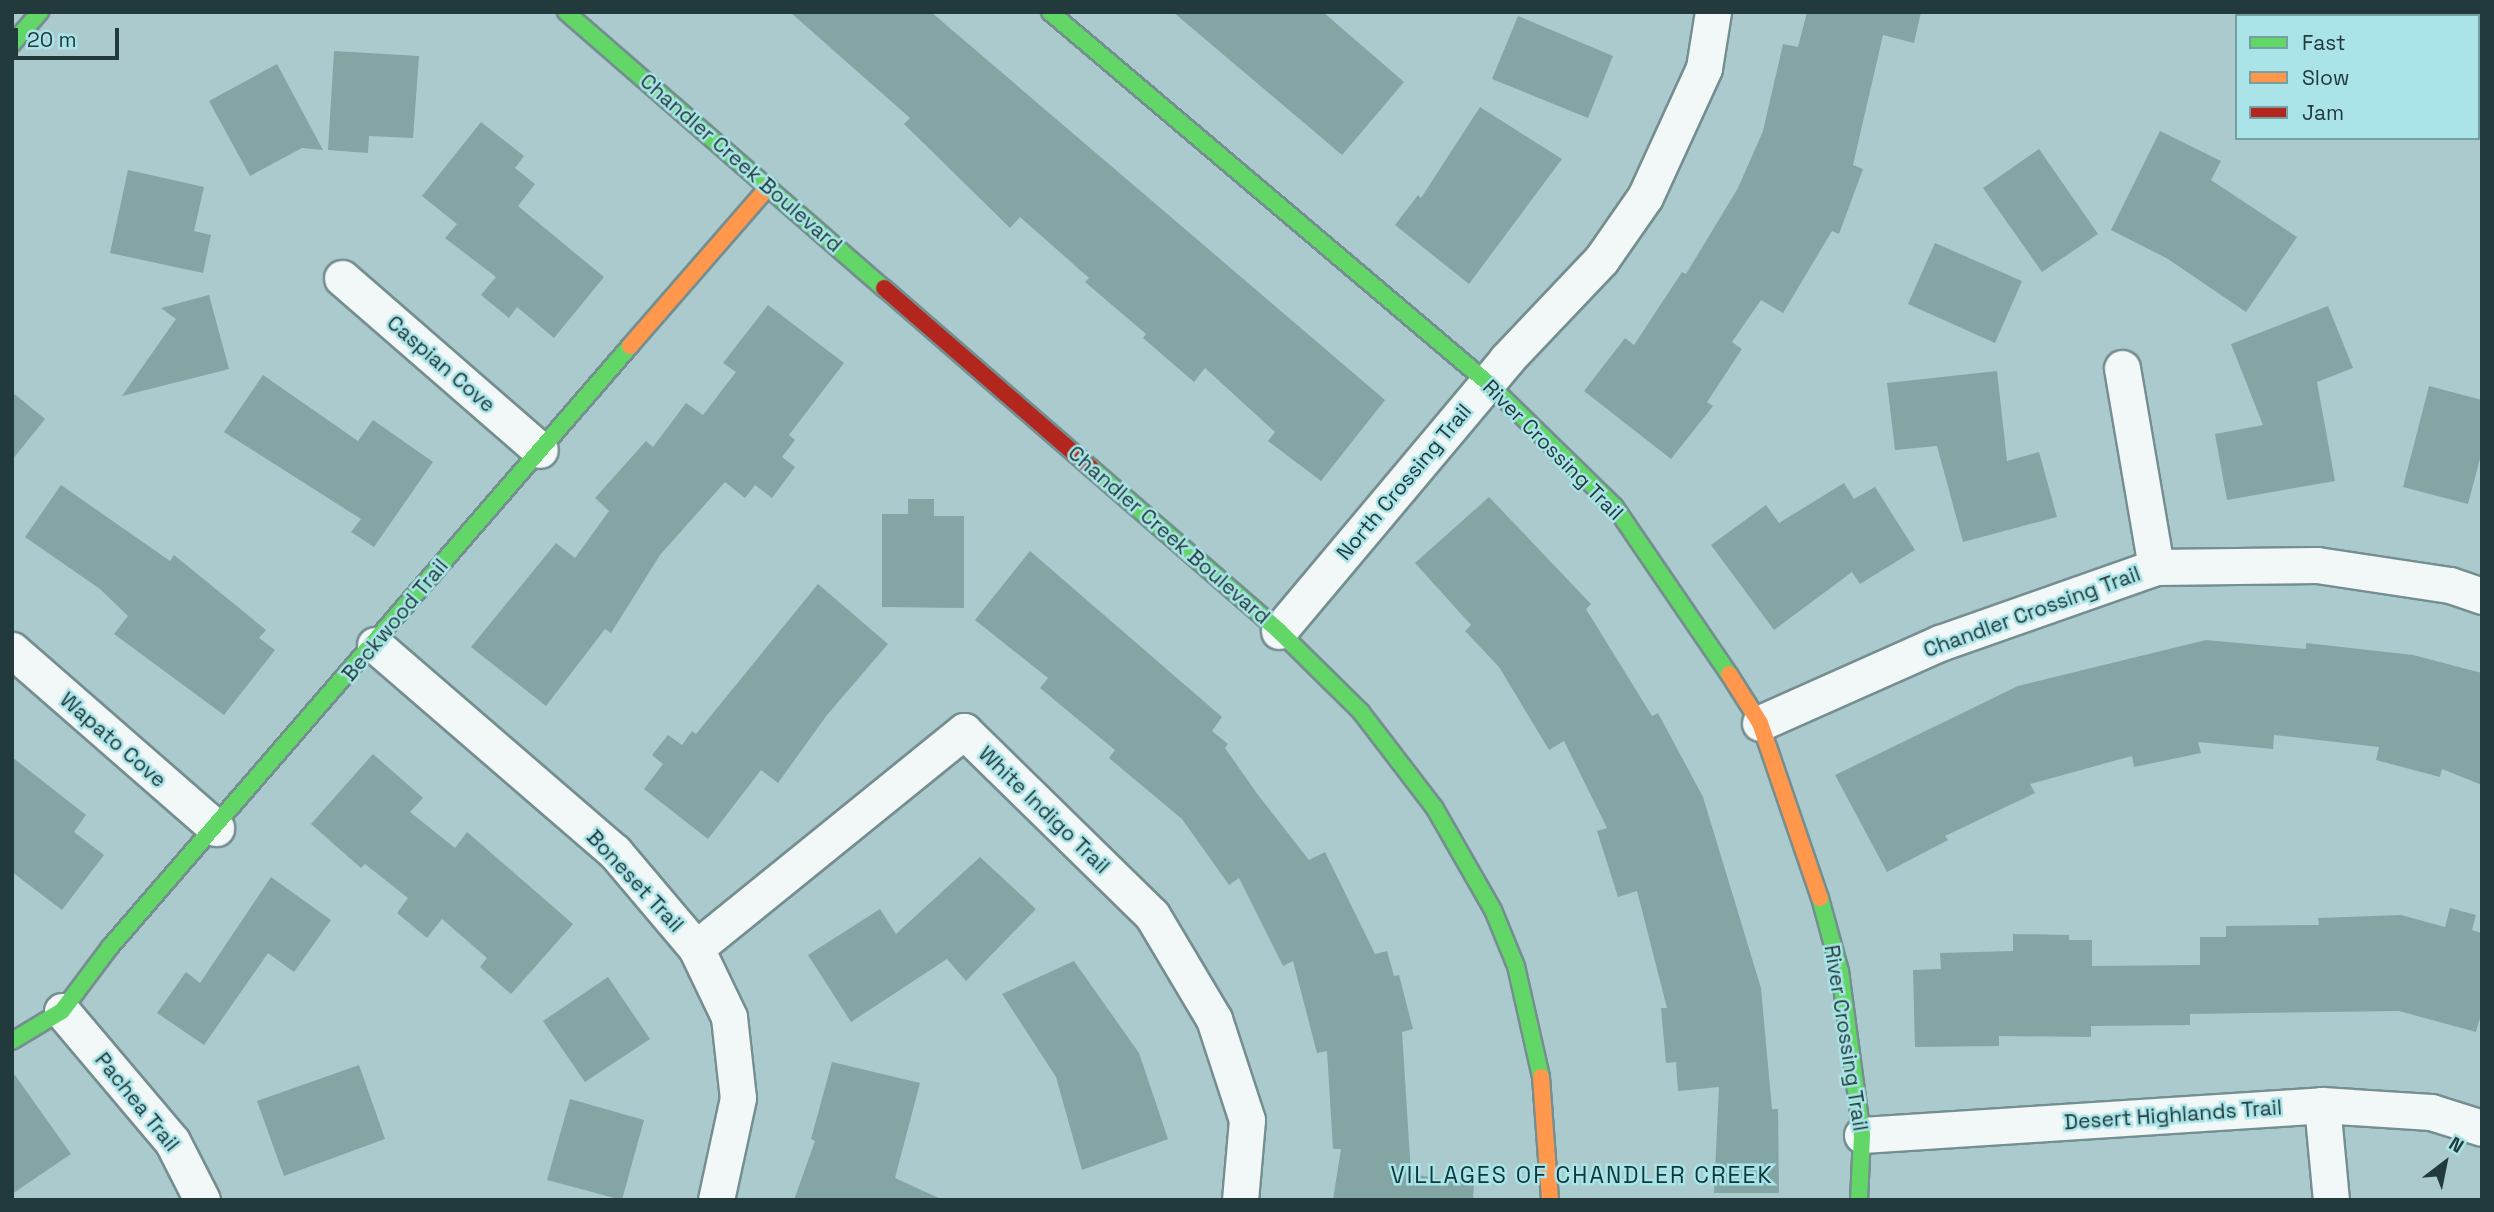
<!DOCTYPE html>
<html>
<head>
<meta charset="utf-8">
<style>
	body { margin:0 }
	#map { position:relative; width:2494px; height:1212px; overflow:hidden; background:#abcacd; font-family:"Space Grotesk",sans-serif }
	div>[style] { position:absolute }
	.building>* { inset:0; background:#83a5a3 }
	.roads { filter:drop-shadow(2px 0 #758e90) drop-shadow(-2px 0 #758e90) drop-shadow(0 2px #758e90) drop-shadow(0 -2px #758e90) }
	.street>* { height:35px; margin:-17.5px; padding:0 17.5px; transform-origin:17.5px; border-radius:17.5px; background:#f2f7f8 }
	.fast>* { height:16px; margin:-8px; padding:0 8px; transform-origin:8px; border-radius:8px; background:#63d668 }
	.slow>* { height:16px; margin:-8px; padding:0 8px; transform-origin:8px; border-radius:8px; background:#ff974d }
	.jam>* { height:16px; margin:-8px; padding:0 8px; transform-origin:8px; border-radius:8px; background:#b3261e }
	span { translate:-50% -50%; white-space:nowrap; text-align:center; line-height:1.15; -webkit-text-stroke:5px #aae4e8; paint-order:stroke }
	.street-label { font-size:21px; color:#223a3b }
	.neighbourhood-label { font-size:23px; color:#0a383b; letter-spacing:2px }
	.frame { position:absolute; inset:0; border:14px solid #223a3b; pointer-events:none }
	.legend { position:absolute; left:2235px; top:14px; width:245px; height:126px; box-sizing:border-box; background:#aae4e8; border:2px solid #74a0a3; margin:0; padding:9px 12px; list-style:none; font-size:21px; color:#223a3b }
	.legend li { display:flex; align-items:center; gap:14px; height:35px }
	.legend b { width:35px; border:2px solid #74a0a3 }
	.north { position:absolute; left:2410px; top:1128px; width:70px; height:70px; -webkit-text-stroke:5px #aae4e8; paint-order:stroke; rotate:32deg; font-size:19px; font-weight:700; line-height:28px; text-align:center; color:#223a3b }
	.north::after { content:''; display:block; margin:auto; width:24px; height:32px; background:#223a3b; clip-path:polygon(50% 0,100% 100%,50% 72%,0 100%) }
	.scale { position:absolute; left:14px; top:28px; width:105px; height:32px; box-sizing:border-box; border:4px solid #223a3b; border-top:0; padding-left:9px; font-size:21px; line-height:24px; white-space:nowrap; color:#223a3b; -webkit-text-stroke:5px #aae4e8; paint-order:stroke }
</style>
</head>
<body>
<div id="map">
	<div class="building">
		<div style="clip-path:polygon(790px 12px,931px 12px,1385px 400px,1321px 481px,1268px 441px,1275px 432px,1205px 368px,1194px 382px,1143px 338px,1146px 334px,1085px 282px,1089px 278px,1020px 217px,1010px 228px,904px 124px,910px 118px)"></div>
		<div style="clip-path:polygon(1173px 12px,1323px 12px,1404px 82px,1342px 155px)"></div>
		<div style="clip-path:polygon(1807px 12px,1921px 12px,1914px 43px,1883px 35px,1853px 165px,1863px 169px,1839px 234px,1832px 231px,1783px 313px,1761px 300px,1732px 342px,1742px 349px,1707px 402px,1713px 406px,1671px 459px,1584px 391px,1625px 338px,1634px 345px,1682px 272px,1686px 274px,1738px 188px,1763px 131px,1783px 44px,1798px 47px)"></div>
		<div style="clip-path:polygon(1518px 16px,1613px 56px,1588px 118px,1492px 79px)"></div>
		<div style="clip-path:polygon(334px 51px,419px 56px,413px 138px,369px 136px,368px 153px,328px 150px)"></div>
		<div style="clip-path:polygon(277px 64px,323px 150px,302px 148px,250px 176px,209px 101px)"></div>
		<div style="clip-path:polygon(1480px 107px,1562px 159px,1469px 284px,1395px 225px,1418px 195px,1421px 198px)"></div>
		<div style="clip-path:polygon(481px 122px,524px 156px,515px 168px,535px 184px,518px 206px,604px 277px,554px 338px,517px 307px,509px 318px,481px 295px,496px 277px,445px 238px,457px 224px,422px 196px)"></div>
		<div style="clip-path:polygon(2160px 131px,2221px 161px,2211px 180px,2297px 237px,2246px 312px,2168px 259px,2111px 230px)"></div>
		<div style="clip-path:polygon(2039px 149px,2098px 234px,2042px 272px,1983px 188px)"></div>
		<div style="clip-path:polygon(128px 170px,204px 187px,194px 231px,211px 235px,203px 273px,110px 253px)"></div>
		<div style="clip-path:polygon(1935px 243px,2022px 281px,1995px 343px,1908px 304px)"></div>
		<div style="clip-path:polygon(209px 295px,229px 369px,122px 396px,176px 319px,161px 308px)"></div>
		<div style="clip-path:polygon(768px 305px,844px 363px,789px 435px,795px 440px,782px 457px,795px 467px,772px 498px,755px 485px,745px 498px,725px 482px,660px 555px,611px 633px,605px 629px,546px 706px,471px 647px,556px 543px,575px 558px,609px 511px,595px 498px,646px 441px,653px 447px,686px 403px,703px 415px,736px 372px,723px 363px)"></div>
		<div style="clip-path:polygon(2328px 306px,2353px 368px,2317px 382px,2335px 481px,2227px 500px,2215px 434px,2263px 425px,2231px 344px)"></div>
		<div style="clip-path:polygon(1997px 371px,2007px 461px,2039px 452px,2057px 517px,1963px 542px,1937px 446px,1895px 450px,1887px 383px)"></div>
		<div style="clip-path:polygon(263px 375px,358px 441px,373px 420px,433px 462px,374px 547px,351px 532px,361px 519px,224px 432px)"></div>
		<div style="clip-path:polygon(2429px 386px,2482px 400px,2482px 451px,2468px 504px,2403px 487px)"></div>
		<div style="clip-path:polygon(12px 392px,45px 419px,12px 460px)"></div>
		<div style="clip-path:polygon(1844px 483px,1854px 499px,1875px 487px,1915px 550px,1860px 584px,1852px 572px,1774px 630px,1711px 545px,1766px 505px,1779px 523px)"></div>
		<div style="clip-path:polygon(61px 485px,170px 561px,174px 555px,266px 630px,259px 638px,275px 650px,224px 715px,114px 634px,128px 616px,100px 589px,25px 537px)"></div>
		<div style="clip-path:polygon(1489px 497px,1591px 604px,1586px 609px,1652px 716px,1658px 713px,1703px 797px,1761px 988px,1772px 1109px,1778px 1109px,1779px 1193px,1714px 1193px,1719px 1087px,1678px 1091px,1676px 1062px,1666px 1063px,1661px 1008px,1667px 1008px,1637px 891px,1618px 897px,1597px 831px,1607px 828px,1564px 741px,1549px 750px,1499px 667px,1465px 631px,1471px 625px,1415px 563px)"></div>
		<div style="clip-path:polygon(908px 499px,934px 499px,934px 516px,964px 516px,964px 608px,882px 607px,882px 514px,908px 514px)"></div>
		<div style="clip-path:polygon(1030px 551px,1222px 717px,1212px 731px,1228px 744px,1225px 748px,1258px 795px,1309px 860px,1325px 852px,1375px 954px,1387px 951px,1394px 976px,1399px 975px,1413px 1029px,1402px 1032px,1411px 1174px,1474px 1184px,1473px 1200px,1333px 1200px,1341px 1149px,1333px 1149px,1327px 1051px,1317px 1053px,1293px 961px,1283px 966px,1239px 878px,1229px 885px,1182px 819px,1109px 758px,1115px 750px,1040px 688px,1048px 678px,975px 620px)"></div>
		<div style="clip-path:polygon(818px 584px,888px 644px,827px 715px,778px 783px,761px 770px,708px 839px,644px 789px,663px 764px,652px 755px,668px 735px,682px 745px,692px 731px,696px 734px)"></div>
		<div style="clip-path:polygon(2206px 640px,2306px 649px,2306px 643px,2413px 655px,2482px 673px,2482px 785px,2442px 769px,2440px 777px,2376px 760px,2379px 747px,2274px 735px,2273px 749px,2198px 742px,2201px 753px,2134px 767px,2132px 756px,2030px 784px,2035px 793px,1945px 836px,1948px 840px,1887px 872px,1835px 775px,2018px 686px)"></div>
		<div style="clip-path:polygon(373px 754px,423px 798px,410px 812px,455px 848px,467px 832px,573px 924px,511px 994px,480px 967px,487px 958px,442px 919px,427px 938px,397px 913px,408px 898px,365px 864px,361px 868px,311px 824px)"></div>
		<div style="clip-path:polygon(12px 757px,86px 815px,74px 832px,104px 855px,62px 910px,12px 872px)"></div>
		<div style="clip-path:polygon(980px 857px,1036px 909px,966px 981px,947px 959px,851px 1022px,808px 955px,880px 909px,896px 934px)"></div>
		<div style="clip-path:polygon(271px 877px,331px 920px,294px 972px,268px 953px,204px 1045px,157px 1013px,186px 972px,200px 983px)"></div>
		<div style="clip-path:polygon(2450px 908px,2476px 915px,2472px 930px,2482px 933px,2482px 1011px,2476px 1032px,2399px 1011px,2190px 1014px,2190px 1025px,2091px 1026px,2091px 1037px,1999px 1036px,1999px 1046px,1915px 1047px,1913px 970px,1941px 969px,1940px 953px,2013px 951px,2013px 934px,2069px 935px,2069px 940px,2092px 940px,2092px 966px,2200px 965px,2200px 937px,2226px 937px,2226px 926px,2319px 925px,2318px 918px,2401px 915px,2445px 927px)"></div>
		<div style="clip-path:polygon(1074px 961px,1139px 1053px,1168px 1139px,1082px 1170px,1056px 1077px,1002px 994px)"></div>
		<div style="clip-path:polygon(608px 977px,650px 1039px,585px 1082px,543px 1021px)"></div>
		<div style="clip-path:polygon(832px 1062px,920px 1083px,895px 1178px,943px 1200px,794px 1200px,815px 1141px,811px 1139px)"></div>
		<div style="clip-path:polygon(359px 1065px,385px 1139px,284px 1176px,257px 1101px)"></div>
		<div style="clip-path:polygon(12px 1071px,71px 1154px,12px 1194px)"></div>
		<div style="clip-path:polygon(570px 1099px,644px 1120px,622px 1200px,547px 1180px)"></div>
	</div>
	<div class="roads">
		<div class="street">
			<div style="left:342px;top:278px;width:262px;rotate:41deg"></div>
			<div style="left:2122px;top:368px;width:202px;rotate:80.3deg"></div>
			<div style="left:1279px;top:631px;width:354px;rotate:-50deg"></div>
			<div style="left:1506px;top:360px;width:138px;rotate:-46.5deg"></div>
			<div style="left:1601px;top:260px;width:77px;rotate:-55.1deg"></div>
			<div style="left:1645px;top:197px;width:142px;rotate:-65.4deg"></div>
			<div style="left:1704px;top:68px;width:57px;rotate:-80.9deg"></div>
			<div style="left:375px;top:645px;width:316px;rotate:40.8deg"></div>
			<div style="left:614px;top:851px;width:127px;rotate:49.8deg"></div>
			<div style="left:696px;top:948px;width:76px;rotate:64.4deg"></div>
			<div style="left:729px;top:1017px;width:81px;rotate:83.7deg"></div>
			<div style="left:738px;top:1098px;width:104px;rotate:102.2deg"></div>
			<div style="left:12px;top:650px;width:271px;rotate:41.1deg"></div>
			<div style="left:1760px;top:723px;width:197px;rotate:-24deg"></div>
			<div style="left:1940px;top:643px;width:229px;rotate:-19.4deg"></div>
			<div style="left:2156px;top:567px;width:161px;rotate:-0.7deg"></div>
			<div style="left:2317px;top:565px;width:134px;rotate:8.6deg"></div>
			<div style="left:2450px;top:585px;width:34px;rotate:19deg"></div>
			<div style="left:696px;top:948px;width:345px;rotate:-39deg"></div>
			<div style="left:964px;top:731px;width:263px;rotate:44.4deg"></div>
			<div style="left:1152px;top:915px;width:121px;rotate:59.2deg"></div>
			<div style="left:1214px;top:1019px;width:106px;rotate:71.9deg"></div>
			<div style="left:1247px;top:1120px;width:80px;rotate:95deg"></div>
			<div style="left:62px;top:1011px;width:170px;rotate:49.8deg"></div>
			<div style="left:172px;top:1141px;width:66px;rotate:63deg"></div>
			<div style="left:2322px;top:1105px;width:95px;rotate:84.6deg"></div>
			<div style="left:1862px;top:1135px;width:461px;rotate:-3.7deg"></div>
			<div style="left:2322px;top:1105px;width:109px;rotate:3.7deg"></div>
			<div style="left:2431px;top:1112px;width:53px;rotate:17.4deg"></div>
		</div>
		<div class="fast">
			<div style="left:566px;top:12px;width:421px;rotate:41deg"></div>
			<div style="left:1050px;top:12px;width:574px;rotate:40.27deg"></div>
			<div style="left:1488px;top:383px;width:177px;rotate:44.3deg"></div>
			<div style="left:1615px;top:507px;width:202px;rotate:55.7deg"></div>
			<div style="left:12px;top:44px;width:43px;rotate:-48.8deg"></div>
			<div style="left:1091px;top:468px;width:249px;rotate:40.9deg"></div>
			<div style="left:1279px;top:631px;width:115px;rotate:44.6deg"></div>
			<div style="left:1361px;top:712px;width:120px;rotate:52.5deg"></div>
			<div style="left:1434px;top:807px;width:119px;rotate:60.2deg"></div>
			<div style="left:1493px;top:910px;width:61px;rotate:67.7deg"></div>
			<div style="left:1516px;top:966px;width:114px;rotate:77.3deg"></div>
			<div style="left:1820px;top:898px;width:76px;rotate:74.7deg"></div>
			<div style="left:1840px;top:971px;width:165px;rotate:82.4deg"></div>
			<div style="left:1862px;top:1135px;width:65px;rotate:92.6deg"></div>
			<div style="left:12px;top:1041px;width:58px;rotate:-31deg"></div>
			<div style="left:62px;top:1011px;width:80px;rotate:-53.1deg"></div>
			<div style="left:110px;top:947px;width:795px;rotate:-49.13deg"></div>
		</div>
		<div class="slow">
			<div style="left:630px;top:346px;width:211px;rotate:-49deg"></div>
			<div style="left:1729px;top:674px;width:58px;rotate:57.7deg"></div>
			<div style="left:1760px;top:723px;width:185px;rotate:71.1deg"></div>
			<div style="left:1541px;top:1077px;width:123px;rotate:85.8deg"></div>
		</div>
		<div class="jam">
			<div style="left:884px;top:288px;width:274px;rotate:41deg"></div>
		</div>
	</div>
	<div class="street-label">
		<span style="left:741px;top:163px;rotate:41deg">Chandler Creek Boulevard</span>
		<span style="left:441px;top:364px;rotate:41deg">Caspian Cove</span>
		<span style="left:1553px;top:450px;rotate:45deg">River Crossing Trail</span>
		<span style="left:1404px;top:482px;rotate:-50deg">North Crossing Trail</span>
		<span style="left:1169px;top:535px;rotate:41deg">Chandler Creek Boulevard</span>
		<span style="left:2032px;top:612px;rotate:-20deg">Chandler Crossing Trail</span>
		<span style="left:395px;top:620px;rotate:-50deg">Beckwood Trail</span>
		<span style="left:113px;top:740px;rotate:41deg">Wapato Cove</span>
		<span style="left:1044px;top:810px;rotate:44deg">White Indigo Trail</span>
		<span style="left:635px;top:881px;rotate:47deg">Boneset Trail</span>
		<span style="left:1846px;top:1038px;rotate:81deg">River Crossing Trail</span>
		<span style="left:137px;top:1102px;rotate:51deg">Pachea Trail</span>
		<span style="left:2173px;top:1115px;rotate:-4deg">Desert Highlands Trail</span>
	</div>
	<div class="neighbourhood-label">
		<span style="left:1582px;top:1175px">VILLAGES OF CHANDLER CREEK</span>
	</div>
	<div class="frame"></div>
	<ul class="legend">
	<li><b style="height:9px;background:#63d668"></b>Fast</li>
	<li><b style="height:9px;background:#ff974d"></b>Slow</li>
	<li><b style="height:9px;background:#b3261e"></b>Jam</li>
	</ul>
	<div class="north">N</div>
	<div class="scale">20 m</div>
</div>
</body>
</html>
